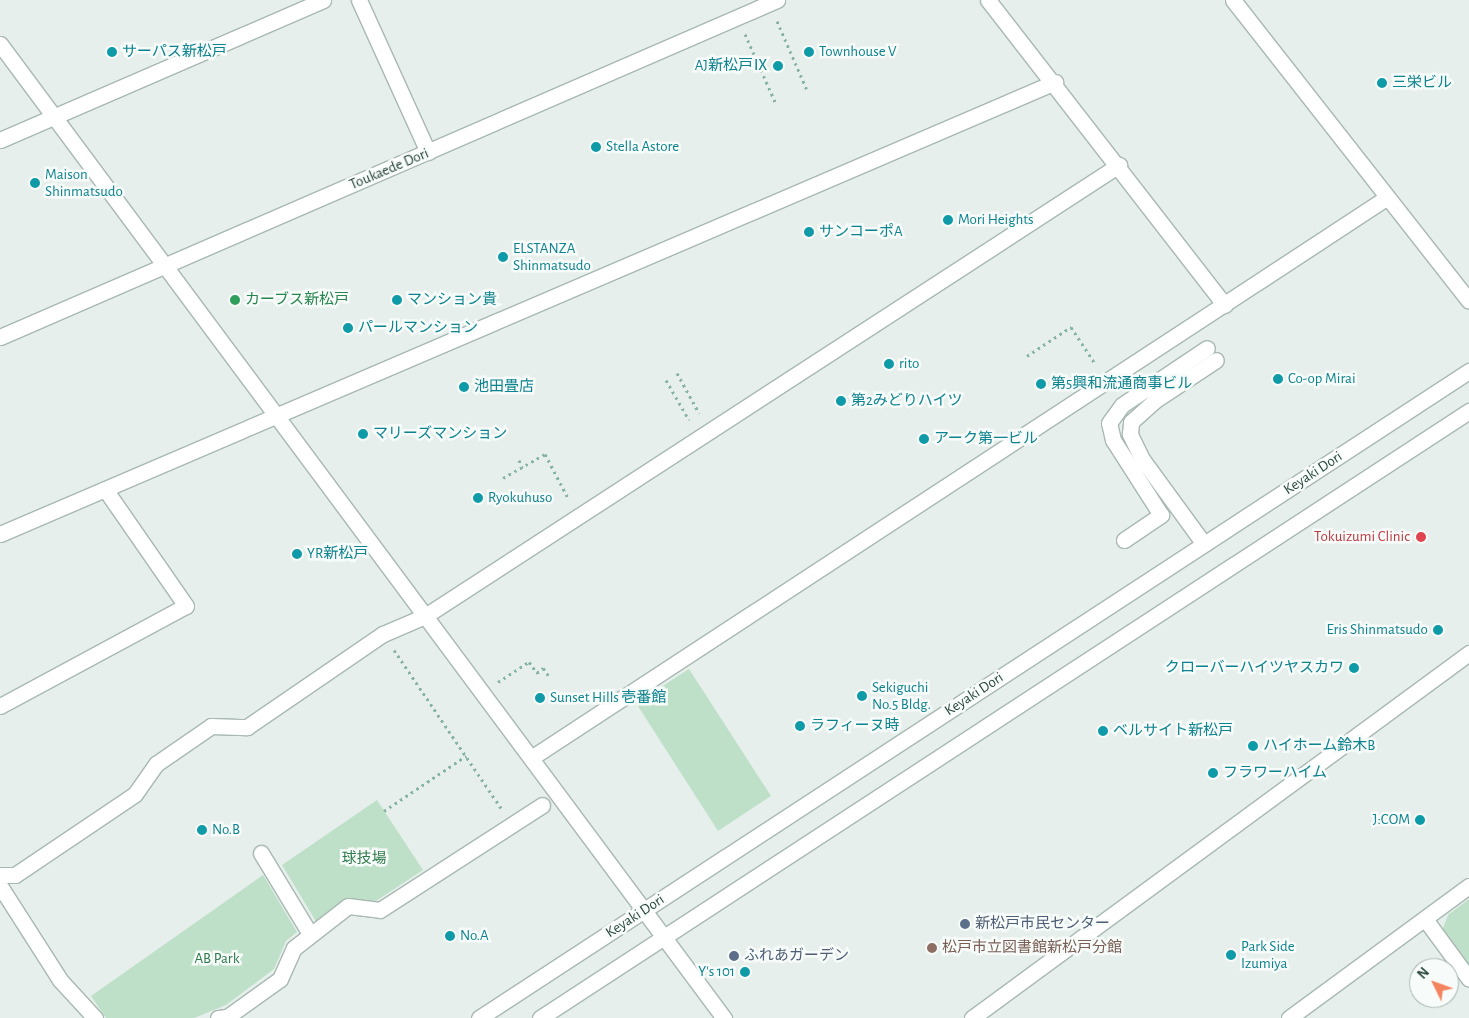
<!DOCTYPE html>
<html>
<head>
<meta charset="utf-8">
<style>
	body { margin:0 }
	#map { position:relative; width:1469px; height:1018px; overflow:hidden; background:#e6efeb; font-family:"Alegreya Sans","Noto Sans JP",sans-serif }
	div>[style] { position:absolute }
	.green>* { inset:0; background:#bfe0c8 }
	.path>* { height:3px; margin-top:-1.5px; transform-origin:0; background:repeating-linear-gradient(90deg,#86b3a5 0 2.5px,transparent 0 6.5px) }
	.roads { filter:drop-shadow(1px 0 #a8b8b2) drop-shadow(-1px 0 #a8b8b2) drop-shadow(0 1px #a8b8b2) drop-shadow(0 -1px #a8b8b2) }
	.lane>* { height:15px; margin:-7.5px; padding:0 7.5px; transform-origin:7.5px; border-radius:7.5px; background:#fff }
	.street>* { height:15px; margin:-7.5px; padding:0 7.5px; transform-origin:7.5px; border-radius:7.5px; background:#fff }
	.secondary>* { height:15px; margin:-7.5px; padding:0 7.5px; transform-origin:7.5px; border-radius:7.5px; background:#fff }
	.dots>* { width:14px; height:14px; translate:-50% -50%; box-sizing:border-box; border:2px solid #f7fbf9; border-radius:50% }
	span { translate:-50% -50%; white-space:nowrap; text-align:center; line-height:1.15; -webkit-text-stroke:5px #f7fbf9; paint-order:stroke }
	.culture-label { font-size:15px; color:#0d838f }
	.left { translate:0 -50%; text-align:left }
	.right { translate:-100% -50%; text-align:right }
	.street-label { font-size:15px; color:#24423a }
	.leisure-label { font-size:15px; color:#27864d }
	.health-label { font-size:15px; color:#be3a42 }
	.park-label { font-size:15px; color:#2d7a4b }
	.service-label { font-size:15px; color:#4e5e75 }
	.education-label { font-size:15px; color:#785e54 }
	.north { position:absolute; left:1409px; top:958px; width:50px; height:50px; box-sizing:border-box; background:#f7fbf9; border:1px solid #a3b1ad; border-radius:50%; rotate:312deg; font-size:14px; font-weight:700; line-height:20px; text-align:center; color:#24423a }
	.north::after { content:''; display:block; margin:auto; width:18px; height:22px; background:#f4845f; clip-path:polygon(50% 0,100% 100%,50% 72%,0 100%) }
</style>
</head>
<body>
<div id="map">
	<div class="green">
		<div style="clip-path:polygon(689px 669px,771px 796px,718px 831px,636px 703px)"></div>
		<div style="clip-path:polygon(377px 800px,423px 870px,376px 901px,345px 901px,317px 923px,282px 865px)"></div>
		<div style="clip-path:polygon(263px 875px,297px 932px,286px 941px,274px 969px,226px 1005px,194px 1018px,106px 1018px,91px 996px)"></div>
		<div style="clip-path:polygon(1469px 899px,1469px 967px,1442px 931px,1448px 915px)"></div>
	</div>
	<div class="path">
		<div style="left:777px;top:21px;width:75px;rotate:66.5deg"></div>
		<div style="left:745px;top:34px;width:77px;rotate:66.1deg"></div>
		<div style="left:1027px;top:356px;width:53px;rotate:-33.4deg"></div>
		<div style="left:1071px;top:327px;width:45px;rotate:56.7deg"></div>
		<div style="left:677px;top:373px;width:46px;rotate:61.2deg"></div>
		<div style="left:666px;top:380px;width:46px;rotate:60.1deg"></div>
		<div style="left:519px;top:460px;width:8px;rotate:67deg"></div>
		<div style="left:503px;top:478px;width:48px;rotate:-29.7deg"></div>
		<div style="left:545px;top:454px;width:50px;rotate:62.4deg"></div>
		<div style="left:394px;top:650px;width:191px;rotate:55.9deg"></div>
		<div style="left:498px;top:682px;width:37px;rotate:-33deg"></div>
		<div style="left:529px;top:662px;width:14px;rotate:54deg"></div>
		<div style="left:537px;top:673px;width:8px;rotate:-40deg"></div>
		<div style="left:543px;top:668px;width:9px;rotate:54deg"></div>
		<div style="left:384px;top:811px;width:99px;rotate:-33.9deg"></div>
	</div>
	<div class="roads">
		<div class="lane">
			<div style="left:1124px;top:540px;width:45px;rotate:-34deg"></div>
			<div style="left:1161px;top:515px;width:89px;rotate:-122.6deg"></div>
			<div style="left:1113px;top:440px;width:17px;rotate:-103deg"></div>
			<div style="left:1109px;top:423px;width:22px;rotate:-54deg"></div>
			<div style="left:1122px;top:405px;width:102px;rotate:-33.8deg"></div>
			<div style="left:1204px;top:544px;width:105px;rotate:-126.1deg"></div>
			<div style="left:1142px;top:459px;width:28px;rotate:-116deg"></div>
			<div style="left:1130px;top:434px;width:12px;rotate:-85deg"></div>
			<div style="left:1131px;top:422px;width:31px;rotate:-42deg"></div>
			<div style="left:1154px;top:401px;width:74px;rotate:-33.5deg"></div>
			<div style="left:261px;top:853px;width:95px;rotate:58.8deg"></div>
			<div style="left:0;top:875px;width:15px"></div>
			<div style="left:15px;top:875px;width:145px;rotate:-34deg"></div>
			<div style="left:135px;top:794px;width:37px;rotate:-55deg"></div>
			<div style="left:156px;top:764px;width:67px;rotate:-34.6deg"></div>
			<div style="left:211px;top:726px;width:36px;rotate:2deg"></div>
			<div style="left:247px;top:727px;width:165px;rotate:-34.4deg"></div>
			<div style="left:383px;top:634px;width:46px;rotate:-23.2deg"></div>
			<div style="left:0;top:886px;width:112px;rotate:57.4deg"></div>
			<div style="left:60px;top:980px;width:52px;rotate:47.4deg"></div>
			<div style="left:218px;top:1018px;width:9px;rotate:-6deg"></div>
			<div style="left:227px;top:1017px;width:65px;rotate:-35.6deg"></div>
			<div style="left:280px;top:979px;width:34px;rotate:-66deg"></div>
			<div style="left:294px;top:948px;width:68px;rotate:-37.9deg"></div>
			<div style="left:348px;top:906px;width:32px;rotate:7deg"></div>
			<div style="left:380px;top:910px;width:193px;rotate:-32.9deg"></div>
		</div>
		<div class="street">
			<div style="left:359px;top:0;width:167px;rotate:65.6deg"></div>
			<div style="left:988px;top:0;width:386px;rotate:52.2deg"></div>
			<div style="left:0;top:44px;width:1214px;rotate:53.38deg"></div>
			<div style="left:0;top:140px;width:352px;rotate:-23.4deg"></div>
			<div style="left:0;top:534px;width:1148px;rotate:-23.19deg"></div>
			<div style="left:425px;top:616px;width:828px;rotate:-33.02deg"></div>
			<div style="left:0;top:706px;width:211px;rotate:-28.3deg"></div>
			<div style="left:186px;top:606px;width:142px;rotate:-124.7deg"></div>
			<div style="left:531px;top:758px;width:1022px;rotate:-33.22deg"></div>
			<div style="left:1425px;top:919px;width:74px;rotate:53.7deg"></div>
			<div style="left:972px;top:1018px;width:617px;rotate:-36.29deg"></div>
			<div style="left:1289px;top:1018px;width:223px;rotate:-36.3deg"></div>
		</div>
		<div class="secondary">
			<div style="left:1233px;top:0;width:382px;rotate:51.9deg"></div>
			<div style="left:0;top:337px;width:847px;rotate:-23.45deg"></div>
			<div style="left:479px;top:1018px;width:1183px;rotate:-33.17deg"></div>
			<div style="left:540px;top:1018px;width:1110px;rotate:-33.16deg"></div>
		</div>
	</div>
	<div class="dots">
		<div style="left:112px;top:52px;background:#0f9aa8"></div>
		<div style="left:809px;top:52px;background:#0f9aa8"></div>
		<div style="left:778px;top:66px;background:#0f9aa8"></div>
		<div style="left:1382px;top:83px;background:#0f9aa8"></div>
		<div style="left:596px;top:147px;background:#0f9aa8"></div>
		<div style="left:35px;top:183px;background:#0f9aa8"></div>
		<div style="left:948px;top:220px;background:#0f9aa8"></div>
		<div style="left:809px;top:232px;background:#0f9aa8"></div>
		<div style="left:503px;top:257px;background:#0f9aa8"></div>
		<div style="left:235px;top:300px;background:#2e9e5b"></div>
		<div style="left:397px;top:300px;background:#0f9aa8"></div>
		<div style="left:348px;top:328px;background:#0f9aa8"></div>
		<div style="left:889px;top:364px;background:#0f9aa8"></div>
		<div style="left:1278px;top:379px;background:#0f9aa8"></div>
		<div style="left:1041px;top:384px;background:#0f9aa8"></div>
		<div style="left:464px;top:387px;background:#0f9aa8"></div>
		<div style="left:841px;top:401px;background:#0f9aa8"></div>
		<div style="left:363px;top:434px;background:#0f9aa8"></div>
		<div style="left:924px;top:439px;background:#0f9aa8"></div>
		<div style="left:478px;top:498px;background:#0f9aa8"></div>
		<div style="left:1421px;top:537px;background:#e0444e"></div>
		<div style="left:297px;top:554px;background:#0f9aa8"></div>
		<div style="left:1438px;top:630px;background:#0f9aa8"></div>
		<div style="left:1354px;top:668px;background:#0f9aa8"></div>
		<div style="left:862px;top:696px;background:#0f9aa8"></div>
		<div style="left:540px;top:698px;background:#0f9aa8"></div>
		<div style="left:800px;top:726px;background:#0f9aa8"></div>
		<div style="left:1103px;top:731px;background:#0f9aa8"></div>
		<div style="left:1253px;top:746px;background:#0f9aa8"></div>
		<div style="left:1213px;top:773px;background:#0f9aa8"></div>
		<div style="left:1420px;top:820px;background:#0f9aa8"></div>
		<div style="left:202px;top:830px;background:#0f9aa8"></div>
		<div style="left:965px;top:924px;background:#5c6f8a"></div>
		<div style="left:450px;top:936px;background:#0f9aa8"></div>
		<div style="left:932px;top:948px;background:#8d6e63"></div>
		<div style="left:1231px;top:955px;background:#0f9aa8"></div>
		<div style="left:734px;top:956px;background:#5c6f8a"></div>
		<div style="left:745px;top:972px;background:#0f9aa8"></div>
	</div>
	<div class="culture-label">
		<span class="left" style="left:122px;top:52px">サーパス新松戸</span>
		<span class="left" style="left:819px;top:52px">Townhouse V</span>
		<span class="right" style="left:768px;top:66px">AJ新松戸Ⅸ</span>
		<span class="left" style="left:1392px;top:83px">三栄ビル</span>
		<span class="left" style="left:606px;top:147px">Stella Astore</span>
		<span class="left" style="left:45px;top:183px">Maison<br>Shinmatsudo</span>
		<span class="left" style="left:958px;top:220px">Mori Heights</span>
		<span class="left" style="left:819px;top:232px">サンコーポA</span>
		<span class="left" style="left:513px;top:257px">ELSTANZA<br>Shinmatsudo</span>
		<span class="left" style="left:407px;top:300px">マンション貴</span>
		<span class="left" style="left:358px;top:328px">パールマンション</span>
		<span class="left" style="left:899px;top:364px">rito</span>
		<span class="left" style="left:1288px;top:379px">Co-op Mirai</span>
		<span class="left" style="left:1051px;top:384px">第5興和流通商事ビル</span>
		<span class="left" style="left:474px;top:387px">池田畳店</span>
		<span class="left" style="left:851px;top:401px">第2みどりハイツ</span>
		<span class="left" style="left:373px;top:434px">マリーズマンション</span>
		<span class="left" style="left:934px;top:439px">アーク第一ビル</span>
		<span class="left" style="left:488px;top:498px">Ryokuhuso</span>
		<span class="left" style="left:307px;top:554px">YR新松戸</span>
		<span class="right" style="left:1428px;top:630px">Eris Shinmatsudo</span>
		<span class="right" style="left:1344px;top:668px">クローバーハイツヤスカワ</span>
		<span class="left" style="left:872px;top:696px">Sekiguchi<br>No.5 Bldg.</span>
		<span class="left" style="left:550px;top:698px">Sunset Hills 壱番館</span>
		<span class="left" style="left:810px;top:726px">ラフィーヌ時</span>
		<span class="left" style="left:1113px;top:731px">ベルサイト新松戸</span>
		<span class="left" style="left:1263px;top:746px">ハイホーム鈴木B</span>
		<span class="left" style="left:1223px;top:773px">フラワーハイム</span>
		<span class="right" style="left:1410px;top:820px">J:COM</span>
		<span class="left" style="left:212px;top:830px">No.B</span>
		<span class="left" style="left:460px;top:936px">No.A</span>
		<span class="left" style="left:1241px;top:955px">Park Side<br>Izumiya</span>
		<span class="right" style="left:735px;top:972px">Y's 101</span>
	</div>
	<div class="street-label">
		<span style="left:389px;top:169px;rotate:-23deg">Toukaede Dori</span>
		<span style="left:1313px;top:473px;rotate:-33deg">Keyaki Dori</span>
		<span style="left:974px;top:694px;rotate:-33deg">Keyaki Dori</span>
		<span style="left:635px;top:916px;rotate:-33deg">Keyaki Dori</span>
	</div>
	<div class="leisure-label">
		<span class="left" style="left:245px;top:300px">カーブス新松戸</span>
	</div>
	<div class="health-label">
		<span class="right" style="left:1410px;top:537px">Tokuizumi Clinic</span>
	</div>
	<div class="park-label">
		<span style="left:364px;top:859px">球技場</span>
		<span style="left:217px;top:959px">AB Park</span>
	</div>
	<div class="service-label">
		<span class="left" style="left:975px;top:924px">新松戸市民センター</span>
		<span class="left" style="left:744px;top:956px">ふれあガーデン</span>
	</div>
	<div class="education-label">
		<span class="left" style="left:942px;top:948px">松戸市立図書館新松戸分館</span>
	</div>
	<div class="north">N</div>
</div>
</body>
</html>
